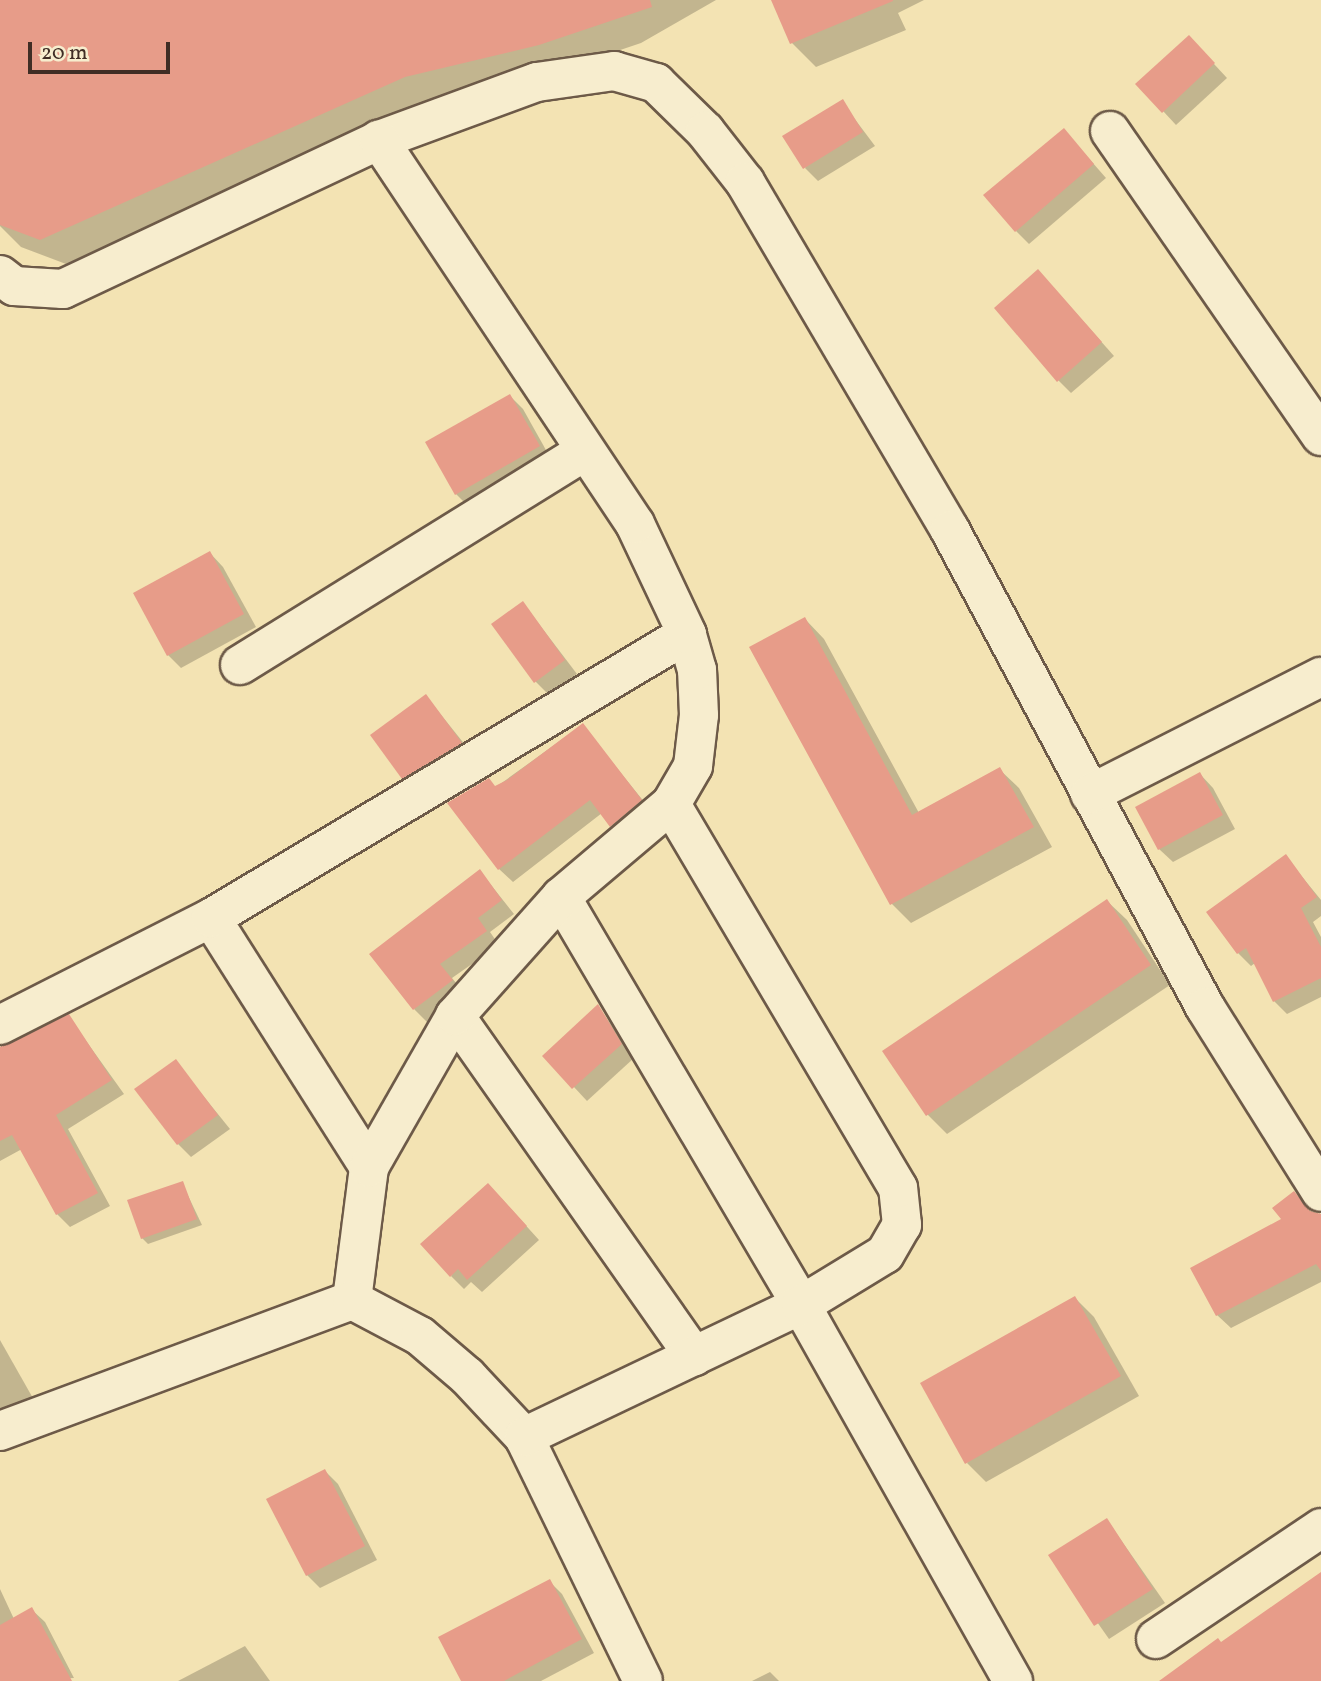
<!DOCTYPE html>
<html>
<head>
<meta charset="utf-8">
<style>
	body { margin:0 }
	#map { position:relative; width:1321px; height:1681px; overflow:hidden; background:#f3e3b3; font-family:Vollkorn,serif }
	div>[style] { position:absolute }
	.shadow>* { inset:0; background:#0003 }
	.building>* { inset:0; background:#e79c89 }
	.roads { filter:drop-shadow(2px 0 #6d5a48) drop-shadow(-2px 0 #6d5a48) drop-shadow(0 2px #6d5a48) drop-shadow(0 -2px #6d5a48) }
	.minor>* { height:38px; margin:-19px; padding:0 19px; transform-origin:19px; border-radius:19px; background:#f7edce }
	span { translate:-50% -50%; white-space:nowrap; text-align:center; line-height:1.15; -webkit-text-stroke:7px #f7edce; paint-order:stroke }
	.scale { position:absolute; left:28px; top:42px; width:142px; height:32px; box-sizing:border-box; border:4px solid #402d25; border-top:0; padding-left:9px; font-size:21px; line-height:24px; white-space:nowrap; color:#402d25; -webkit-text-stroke:5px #f7edce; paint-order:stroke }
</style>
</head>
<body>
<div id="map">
	<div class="shadow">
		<div style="clip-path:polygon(0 0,716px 0,641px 43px,564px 69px,430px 101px,66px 264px,21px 247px,0 226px)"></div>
		<div style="clip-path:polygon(773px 0,924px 0,898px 13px,906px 30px,816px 67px,792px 43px)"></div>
		<div style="clip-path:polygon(1202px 51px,1227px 78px,1176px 125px,1163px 111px)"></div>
		<div style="clip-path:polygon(842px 102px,875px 146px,818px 181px,805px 168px)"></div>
		<div style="clip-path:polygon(1064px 130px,1106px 178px,1029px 244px,1016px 231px)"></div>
		<div style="clip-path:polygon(1051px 285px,1114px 356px,1071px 393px,1058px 380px)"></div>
		<div style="clip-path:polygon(510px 396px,523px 409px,551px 459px,469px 507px,456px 494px)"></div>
		<div style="clip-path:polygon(210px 553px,223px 567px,256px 627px,181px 668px,168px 655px)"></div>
		<div style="clip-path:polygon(523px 603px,577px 674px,549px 695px,536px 682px)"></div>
		<div style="clip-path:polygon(805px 619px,824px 639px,919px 813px,999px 769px,1019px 788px,1052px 847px,911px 923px,892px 904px)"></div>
		<div style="clip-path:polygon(426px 696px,474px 756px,417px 791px,403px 777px)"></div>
		<div style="clip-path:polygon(582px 725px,654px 814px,625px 839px,602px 813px,513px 882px,499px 869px,496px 787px)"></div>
		<div style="clip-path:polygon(1200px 774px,1213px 788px,1235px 829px,1173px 862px,1159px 849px)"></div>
		<div style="clip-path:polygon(1286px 857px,1321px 900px,1321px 916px,1313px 922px,1321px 937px,1321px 997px,1287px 1014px,1274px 1001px,1255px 963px,1251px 966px,1238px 953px,1208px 912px)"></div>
		<div style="clip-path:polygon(480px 871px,514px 914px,490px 932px,499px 945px,452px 978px,465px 994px,427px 1022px,414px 1009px)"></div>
		<div style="clip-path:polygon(1107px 901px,1127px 920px,1170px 985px,947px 1134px,928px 1115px,884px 1051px)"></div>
		<div style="clip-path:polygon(598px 1006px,634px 1058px,587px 1101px,545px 1056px)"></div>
		<div style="clip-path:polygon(69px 1017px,124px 1094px,68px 1129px,110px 1206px,70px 1227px,57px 1214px,22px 1149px,0 1161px,0 1051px)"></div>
		<div style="clip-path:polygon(175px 1061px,230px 1129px,191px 1157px,178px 1144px)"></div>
		<div style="clip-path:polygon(182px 1183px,202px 1225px,148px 1244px,142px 1238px)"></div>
		<div style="clip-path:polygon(1294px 1193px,1313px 1213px,1321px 1215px,1321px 1282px,1231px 1328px,1217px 1315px,1284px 1220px)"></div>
		<div style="clip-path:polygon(501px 1198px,539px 1240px,482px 1292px,471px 1282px,464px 1289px,451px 1276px)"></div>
		<div style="clip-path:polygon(1075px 1298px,1094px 1317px,1139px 1396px,986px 1482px,967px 1463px)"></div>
		<div style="clip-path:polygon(0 1340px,34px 1400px,0 1419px)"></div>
		<div style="clip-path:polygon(325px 1471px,338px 1484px,377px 1560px,320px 1588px,307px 1575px)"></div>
		<div style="clip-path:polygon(1107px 1520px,1165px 1603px,1109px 1639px,1050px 1555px)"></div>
		<div style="clip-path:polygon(549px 1581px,562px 1594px,594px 1653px,541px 1681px,463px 1681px)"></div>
		<div style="clip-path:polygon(0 1589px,14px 1619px,31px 1609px,45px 1622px,74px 1678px,0 1681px)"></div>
		<div style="clip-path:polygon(245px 1646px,270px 1681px,178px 1681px)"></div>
		<div style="clip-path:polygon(770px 1672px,779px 1681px,752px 1681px)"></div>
	</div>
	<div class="building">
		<div style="clip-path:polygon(0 0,650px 0,652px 7px,539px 45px,405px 77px,40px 240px,0 225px)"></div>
		<div style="clip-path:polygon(771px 0,893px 0,893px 1px,790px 44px)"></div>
		<div style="clip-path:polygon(1189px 35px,1215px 63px,1162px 113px,1135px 84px)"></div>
		<div style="clip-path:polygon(843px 99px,863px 132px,803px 169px,782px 136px)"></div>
		<div style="clip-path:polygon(1064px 128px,1094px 164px,1015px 232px,983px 195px)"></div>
		<div style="clip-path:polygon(1038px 269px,1102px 342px,1057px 382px,994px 308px)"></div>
		<div style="clip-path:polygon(510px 394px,540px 446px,455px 495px,425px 442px)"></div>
		<div style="clip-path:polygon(210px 551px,244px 614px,167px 656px,133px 593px)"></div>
		<div style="clip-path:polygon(523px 601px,565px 660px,534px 683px,491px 624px)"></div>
		<div style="clip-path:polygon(805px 617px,912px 815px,1000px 767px,1034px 827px,890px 905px,749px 647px)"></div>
		<div style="clip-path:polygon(426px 694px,462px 743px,402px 779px,370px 735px)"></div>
		<div style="clip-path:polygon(583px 723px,642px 800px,610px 827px,590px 800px,498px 870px,447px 803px,489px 778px,495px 786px,507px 780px)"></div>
		<div style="clip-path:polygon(1200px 772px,1223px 815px,1158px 850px,1135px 807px)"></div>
		<div style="clip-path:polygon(1286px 854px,1317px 897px,1301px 908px,1321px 947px,1321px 978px,1273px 1002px,1246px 948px,1237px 954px,1206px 912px)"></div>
		<div style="clip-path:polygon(480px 869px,502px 900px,478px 918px,487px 931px,440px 964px,453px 980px,413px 1010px,369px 954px)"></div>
		<div style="clip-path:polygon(1107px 899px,1151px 965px,926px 1116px,882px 1051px)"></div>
		<div style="clip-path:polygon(598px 1004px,622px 1044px,572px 1089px,542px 1056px)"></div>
		<div style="clip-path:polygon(69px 1014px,112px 1080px,56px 1115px,98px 1193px,56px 1215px,12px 1135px,0 1141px,0 1047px)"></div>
		<div style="clip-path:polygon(176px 1059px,218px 1115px,177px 1145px,134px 1089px)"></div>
		<div style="clip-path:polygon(183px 1181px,197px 1219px,141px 1239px,127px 1200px)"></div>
		<div style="clip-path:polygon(488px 1183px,527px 1226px,467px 1280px,458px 1269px,450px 1277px,420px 1244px)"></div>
		<div style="clip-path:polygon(1294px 1191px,1310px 1211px,1321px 1214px,1321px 1271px,1316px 1264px,1216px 1316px,1190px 1268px,1281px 1219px,1272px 1208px)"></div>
		<div style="clip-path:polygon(1075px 1296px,1121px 1376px,965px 1464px,920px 1383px)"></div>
		<div style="clip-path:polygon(325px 1469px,365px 1546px,306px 1576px,266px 1499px)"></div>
		<div style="clip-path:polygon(1107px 1518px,1153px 1589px,1094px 1626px,1048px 1555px)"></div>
		<div style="clip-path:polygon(1321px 1572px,1321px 1681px,1159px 1681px,1218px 1638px,1221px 1642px)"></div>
		<div style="clip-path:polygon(550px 1579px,582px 1639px,504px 1681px,461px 1681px,438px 1637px)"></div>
		<div style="clip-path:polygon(32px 1607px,72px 1681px,0 1681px,0 1625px)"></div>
	</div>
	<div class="roads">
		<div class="minor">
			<div style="left:1110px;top:131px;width:371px;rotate:55.3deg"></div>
			<div style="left:0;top:275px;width:18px;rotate:38deg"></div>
			<div style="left:14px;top:286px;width:49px;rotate:3.5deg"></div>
			<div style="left:63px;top:289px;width:349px;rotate:-25.2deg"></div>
			<div style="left:379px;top:140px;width:168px;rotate:-20.2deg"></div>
			<div style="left:537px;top:82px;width:78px;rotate:-8.1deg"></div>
			<div style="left:614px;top:71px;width:44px;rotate:15.9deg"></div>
			<div style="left:656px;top:83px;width:69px;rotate:44.4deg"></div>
			<div style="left:705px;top:131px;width:65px;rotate:51.9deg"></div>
			<div style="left:745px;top:182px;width:404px;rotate:59.5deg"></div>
			<div style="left:950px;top:530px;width:541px;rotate:61.87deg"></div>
			<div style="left:1205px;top:1007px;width:218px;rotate:57.9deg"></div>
			<div style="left:240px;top:665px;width:405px;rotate:-31.8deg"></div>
			<div style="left:1090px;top:794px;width:259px;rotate:-26.9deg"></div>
			<div style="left:561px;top:897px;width:473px;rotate:59.5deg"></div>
			<div style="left:801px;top:1305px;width:432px;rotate:60.6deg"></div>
			<div style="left:211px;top:918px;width:295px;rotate:57.6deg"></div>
			<div style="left:455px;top:1016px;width:416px;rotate:54.9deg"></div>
			<div style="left:0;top:1025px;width:237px;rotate:-26.9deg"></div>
			<div style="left:211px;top:918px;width:554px;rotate:-30.82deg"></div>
			<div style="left:352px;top:1300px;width:134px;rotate:-82.7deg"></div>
			<div style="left:369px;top:1167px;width:174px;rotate:-60.3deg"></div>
			<div style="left:455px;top:1016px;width:159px;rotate:-48.3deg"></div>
			<div style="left:561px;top:897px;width:144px;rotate:-40.2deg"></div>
			<div style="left:671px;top:804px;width:44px;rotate:-59.9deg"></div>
			<div style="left:693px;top:766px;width:51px;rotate:-83.3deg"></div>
			<div style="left:699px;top:715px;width:45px;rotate:-92.5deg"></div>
			<div style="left:697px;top:670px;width:37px;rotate:-106deg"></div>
			<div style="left:687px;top:634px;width:122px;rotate:-115.3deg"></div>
			<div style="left:635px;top:524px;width:462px;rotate:-123.7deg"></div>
			<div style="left:0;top:1431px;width:376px;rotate:-20.4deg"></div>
			<div style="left:352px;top:1300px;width:77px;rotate:27.9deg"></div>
			<div style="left:420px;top:1336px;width:62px;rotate:40.4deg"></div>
			<div style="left:467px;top:1376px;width:83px;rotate:46.9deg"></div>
			<div style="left:524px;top:1437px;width:271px;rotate:64deg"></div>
			<div style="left:524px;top:1437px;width:307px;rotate:-25.5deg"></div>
			<div style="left:801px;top:1305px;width:98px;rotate:-31.3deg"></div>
			<div style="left:885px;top:1254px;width:34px;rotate:-60deg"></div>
			<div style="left:902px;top:1225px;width:37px;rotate:-96deg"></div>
			<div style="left:898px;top:1188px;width:446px;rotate:-120.6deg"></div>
			<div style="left:1156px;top:1639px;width:199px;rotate:-33.9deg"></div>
		</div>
	</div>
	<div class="scale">20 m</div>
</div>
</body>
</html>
